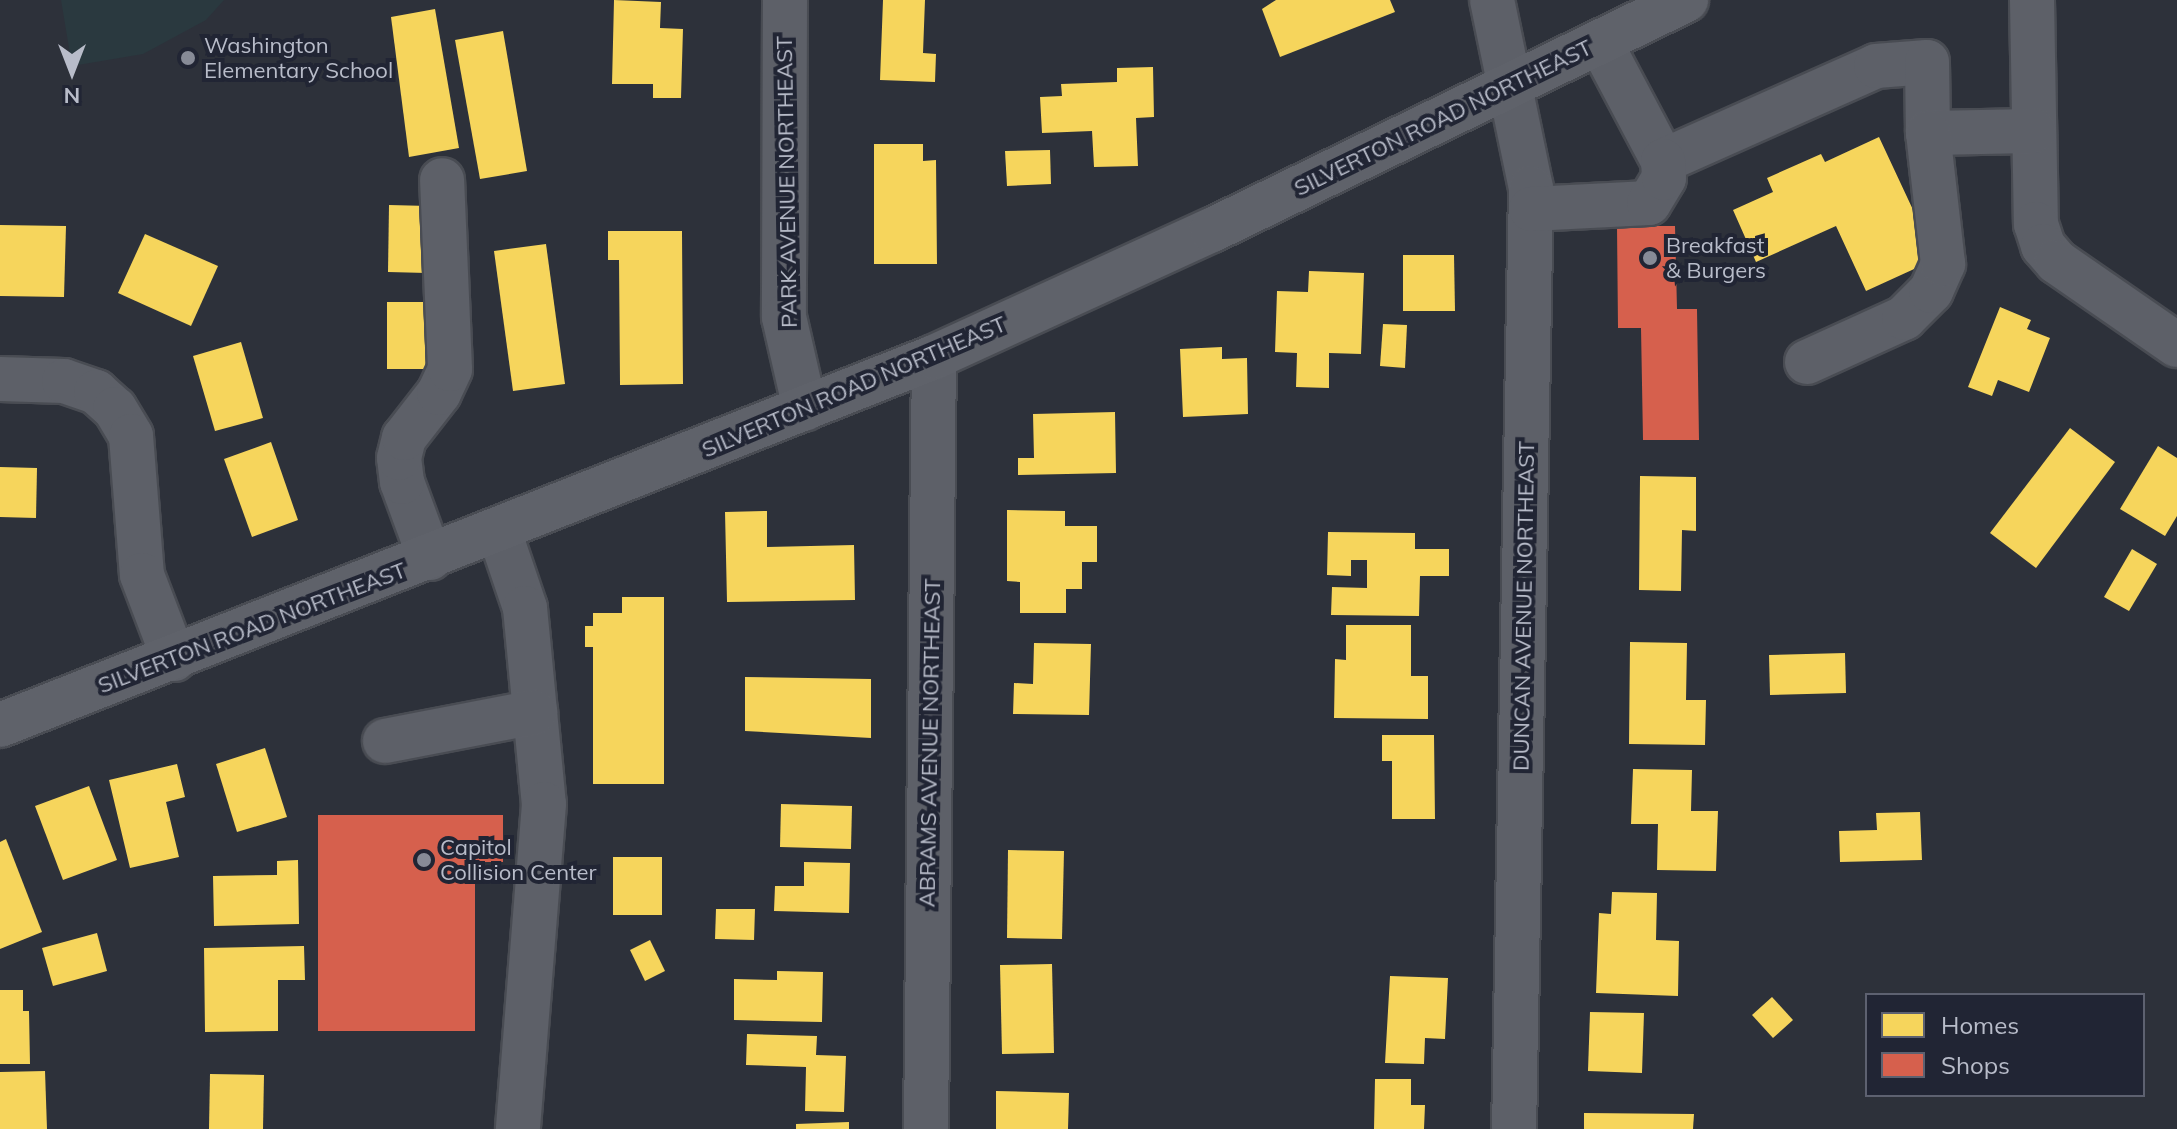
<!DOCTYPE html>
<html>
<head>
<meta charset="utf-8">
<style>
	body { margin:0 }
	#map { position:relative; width:2177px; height:1129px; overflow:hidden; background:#2d313a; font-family:Mulish,sans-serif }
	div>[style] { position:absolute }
	.green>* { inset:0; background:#2a393f }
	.homes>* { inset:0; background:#f6d55c }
	.shops>* { inset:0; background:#d6604d }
	.roads { filter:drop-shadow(2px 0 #494c53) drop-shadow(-2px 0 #494c53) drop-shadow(0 2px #494c53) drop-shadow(0 -2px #494c53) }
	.minor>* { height:44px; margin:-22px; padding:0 22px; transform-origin:22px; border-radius:22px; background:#5d6068 }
	.major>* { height:44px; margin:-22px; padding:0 22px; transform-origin:22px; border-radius:22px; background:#5f626a }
	.dots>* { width:22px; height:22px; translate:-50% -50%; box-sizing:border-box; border:4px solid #212534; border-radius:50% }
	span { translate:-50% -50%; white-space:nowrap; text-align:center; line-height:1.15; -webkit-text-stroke:8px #212534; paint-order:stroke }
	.poi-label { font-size:22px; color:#b8bcc9 }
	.left { translate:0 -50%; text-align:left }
	.street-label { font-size:22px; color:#b8bcc9 }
	.legend { position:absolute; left:1865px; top:993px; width:280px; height:104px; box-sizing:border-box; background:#212534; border:2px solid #5d6170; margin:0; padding:10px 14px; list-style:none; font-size:24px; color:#b8bcc9 }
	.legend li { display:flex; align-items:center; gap:16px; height:40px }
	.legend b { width:40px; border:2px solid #5d6170 }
	.north { position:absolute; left:32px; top:32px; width:80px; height:80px; -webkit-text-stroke:6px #212534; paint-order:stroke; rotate:180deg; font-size:22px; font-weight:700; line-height:32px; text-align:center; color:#b8bcc9 }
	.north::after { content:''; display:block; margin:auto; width:28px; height:36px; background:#b8bcc9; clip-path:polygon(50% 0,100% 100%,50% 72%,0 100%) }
</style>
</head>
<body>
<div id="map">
	<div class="green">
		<div style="clip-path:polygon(61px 0,224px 0,206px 20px,143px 54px,72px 66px)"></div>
	</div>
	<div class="homes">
		<div style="clip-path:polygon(614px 0,661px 2px,660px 28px,683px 29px,681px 98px,653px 98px,653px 84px,612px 84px)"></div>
		<div style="clip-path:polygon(883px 0,925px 0,923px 53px,936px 54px,935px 82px,880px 80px)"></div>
		<div style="clip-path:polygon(1276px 0,1390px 0,1395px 12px,1280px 57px,1262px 9px)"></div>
		<div style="clip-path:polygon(435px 9px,459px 148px,409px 157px,391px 17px)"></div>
		<div style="clip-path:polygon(503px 31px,527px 171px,480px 179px,455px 40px)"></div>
		<div style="clip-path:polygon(1153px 67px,1154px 117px,1136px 118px,1138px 166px,1094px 167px,1092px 131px,1042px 133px,1040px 97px,1062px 96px,1061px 84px,1117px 82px,1117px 68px)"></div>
		<div style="clip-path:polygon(1879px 137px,1936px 259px,1866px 291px,1836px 226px,1756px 262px,1733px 210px,1773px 192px,1767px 178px,1821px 154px,1825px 162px)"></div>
		<div style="clip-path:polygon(874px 144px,923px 144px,923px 161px,936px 160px,937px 264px,874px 264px)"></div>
		<div style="clip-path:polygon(1050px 150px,1051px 184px,1007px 186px,1005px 151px)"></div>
		<div style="clip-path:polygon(389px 205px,429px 206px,427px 273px,388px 272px)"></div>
		<div style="clip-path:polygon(0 225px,66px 226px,64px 297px,0 296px)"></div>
		<div style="clip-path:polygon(608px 231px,682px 231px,683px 384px,620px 385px,619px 260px,608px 260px)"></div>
		<div style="clip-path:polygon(145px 234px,218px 266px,191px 326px,118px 293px)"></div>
		<div style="clip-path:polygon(546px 244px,565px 384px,513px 391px,494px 251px)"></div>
		<div style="clip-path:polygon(1403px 255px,1454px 255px,1455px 311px,1403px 311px)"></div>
		<div style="clip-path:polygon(1309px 271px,1364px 273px,1361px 354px,1329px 353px,1329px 388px,1296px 387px,1297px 353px,1275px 352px,1277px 291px,1308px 292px)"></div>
		<div style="clip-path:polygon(387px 302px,426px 302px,427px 369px,387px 369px)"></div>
		<div style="clip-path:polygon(2000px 307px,2031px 320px,2027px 329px,2050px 338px,2029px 392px,1998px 380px,1992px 396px,1968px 387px)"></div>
		<div style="clip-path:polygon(1383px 324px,1407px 325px,1405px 368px,1380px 366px)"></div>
		<div style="clip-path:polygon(241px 342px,263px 418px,215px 431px,193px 356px)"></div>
		<div style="clip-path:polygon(1222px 347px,1222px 359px,1247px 358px,1248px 414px,1183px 417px,1180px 349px)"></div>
		<div style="clip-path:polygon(1115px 412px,1116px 473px,1018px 475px,1018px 458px,1034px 458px,1033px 414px)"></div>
		<div style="clip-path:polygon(2070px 428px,2115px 462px,2036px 568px,1990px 533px)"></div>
		<div style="clip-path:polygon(271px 442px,298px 520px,252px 537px,224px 459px)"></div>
		<div style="clip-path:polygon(2158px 446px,2177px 458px,2177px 516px,2165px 536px,2120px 509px)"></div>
		<div style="clip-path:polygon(0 467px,37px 468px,36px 518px,0 517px)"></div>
		<div style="clip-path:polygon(1640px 476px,1696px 477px,1696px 531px,1682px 530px,1681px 591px,1639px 590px)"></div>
		<div style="clip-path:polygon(1007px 510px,1065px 511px,1065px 526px,1097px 526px,1097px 562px,1082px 562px,1082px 589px,1066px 589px,1066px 613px,1020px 613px,1020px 582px,1007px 581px)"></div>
		<div style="clip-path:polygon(767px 511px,767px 547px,854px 545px,855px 600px,727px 602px,725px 512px)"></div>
		<div style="clip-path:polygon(1328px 532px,1415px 533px,1415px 549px,1449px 549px,1449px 576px,1420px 576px,1419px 616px,1331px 615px,1332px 587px,1367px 588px,1367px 560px,1351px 560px,1351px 576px,1327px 575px)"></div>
		<div style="clip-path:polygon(2132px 549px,2157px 564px,2129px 611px,2104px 597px)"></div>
		<div style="clip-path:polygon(622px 597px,664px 597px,664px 784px,593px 784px,593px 647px,585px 647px,585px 626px,593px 626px,593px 613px,622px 613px)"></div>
		<div style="clip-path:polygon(1346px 625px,1411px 625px,1411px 676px,1428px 676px,1428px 719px,1334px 718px,1335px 659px,1346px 660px)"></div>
		<div style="clip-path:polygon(1630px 642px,1687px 643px,1686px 700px,1706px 700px,1705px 745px,1629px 744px)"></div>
		<div style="clip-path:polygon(1034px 643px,1091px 644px,1089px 715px,1013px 714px,1014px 683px,1033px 684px)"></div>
		<div style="clip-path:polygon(1845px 653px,1846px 693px,1770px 695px,1769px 655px)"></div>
		<div style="clip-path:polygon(745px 677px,871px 679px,871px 738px,745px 731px)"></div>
		<div style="clip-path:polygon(1382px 735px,1434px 735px,1435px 819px,1392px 819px,1392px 761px,1382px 761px)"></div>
		<div style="clip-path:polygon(265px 748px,287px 817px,237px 832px,216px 764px)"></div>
		<div style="clip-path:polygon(177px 764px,185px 797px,166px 802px,179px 857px,130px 868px,109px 780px)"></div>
		<div style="clip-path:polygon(1633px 769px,1692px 770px,1691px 811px,1718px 811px,1716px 871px,1657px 870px,1658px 824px,1631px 824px)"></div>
		<div style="clip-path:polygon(89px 786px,117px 860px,63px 880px,35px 806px)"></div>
		<div style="clip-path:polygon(781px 804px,852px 806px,851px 849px,780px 847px)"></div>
		<div style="clip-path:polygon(1920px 812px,1922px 860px,1840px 862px,1839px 831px,1877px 830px,1876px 813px)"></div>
		<div style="clip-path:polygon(6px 839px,42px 932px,0 949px,0 842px)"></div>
		<div style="clip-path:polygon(1008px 850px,1064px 851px,1062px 939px,1007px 938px)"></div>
		<div style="clip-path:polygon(613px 857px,662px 857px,662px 915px,613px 915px)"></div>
		<div style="clip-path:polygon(298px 860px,299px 924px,214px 926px,213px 876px,277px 875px,277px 861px)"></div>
		<div style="clip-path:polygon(804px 862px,850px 863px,849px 913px,774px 911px,775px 886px,804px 886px)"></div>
		<div style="clip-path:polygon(1612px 892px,1657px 893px,1656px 940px,1679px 941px,1678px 996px,1596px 993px,1599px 913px,1611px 914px)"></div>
		<div style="clip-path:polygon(716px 909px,755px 909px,754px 940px,715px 939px)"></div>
		<div style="clip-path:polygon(97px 933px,107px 971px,53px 986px,42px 948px)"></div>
		<div style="clip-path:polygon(650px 940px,665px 971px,645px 981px,630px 950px)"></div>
		<div style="clip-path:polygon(304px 946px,305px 980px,278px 980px,278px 1031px,205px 1032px,204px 948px)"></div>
		<div style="clip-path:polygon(1052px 964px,1054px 1053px,1002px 1054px,1000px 965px)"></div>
		<div style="clip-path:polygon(777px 971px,823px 972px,822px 1022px,734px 1020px,734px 979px,777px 980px)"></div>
		<div style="clip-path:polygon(1390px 976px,1448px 978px,1445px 1039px,1425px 1038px,1424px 1064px,1385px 1063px)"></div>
		<div style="clip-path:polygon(0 990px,23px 990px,23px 1011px,29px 1011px,30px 1064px,0 1064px)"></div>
		<div style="clip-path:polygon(1772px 997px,1793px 1020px,1773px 1038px,1752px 1015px)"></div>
		<div style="clip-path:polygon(1590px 1012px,1644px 1013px,1642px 1073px,1588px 1071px)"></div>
		<div style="clip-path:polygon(747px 1034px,817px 1036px,816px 1055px,846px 1056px,844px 1112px,805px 1111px,806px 1067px,746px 1065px)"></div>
		<div style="clip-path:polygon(45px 1071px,47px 1129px,0 1129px,0 1072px)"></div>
		<div style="clip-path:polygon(210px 1074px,264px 1075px,263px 1129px,209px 1129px)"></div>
		<div style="clip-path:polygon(1375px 1079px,1411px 1079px,1411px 1105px,1425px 1105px,1424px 1129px,1374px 1129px)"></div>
		<div style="clip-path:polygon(996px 1091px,1069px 1093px,1068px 1129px,996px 1129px)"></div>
		<div style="clip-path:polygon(1584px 1113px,1694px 1114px,1693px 1129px,1584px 1129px)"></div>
		<div style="clip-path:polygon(849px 1122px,849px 1129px,796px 1129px,796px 1124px)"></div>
	</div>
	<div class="shops">
		<div style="clip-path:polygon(1617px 226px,1675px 226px,1677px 309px,1697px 309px,1699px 440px,1643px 440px,1641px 328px,1618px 328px)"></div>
		<div style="clip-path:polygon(318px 815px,503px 815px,503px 862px,475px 862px,475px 1031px,318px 1031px)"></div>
	</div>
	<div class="roads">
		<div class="minor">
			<div style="left:785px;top:0;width:317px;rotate:90.2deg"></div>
			<div style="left:784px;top:317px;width:94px;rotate:77.1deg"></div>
			<div style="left:1492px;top:0;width:192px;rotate:78.3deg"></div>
			<div style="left:1531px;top:188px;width:941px;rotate:91.03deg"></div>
			<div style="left:2032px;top:0;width:224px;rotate:89deg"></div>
			<div style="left:2036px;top:224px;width:23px;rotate:72deg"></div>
			<div style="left:2043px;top:246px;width:21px;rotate:49deg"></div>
			<div style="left:2057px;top:262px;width:146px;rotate:34.7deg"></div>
			<div style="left:1600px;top:42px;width:135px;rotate:62.1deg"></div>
			<div style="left:1663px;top:161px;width:233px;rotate:-24deg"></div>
			<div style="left:1876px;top:66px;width:51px;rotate:-4.5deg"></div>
			<div style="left:1927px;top:62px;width:71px;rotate:89.2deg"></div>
			<div style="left:1928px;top:133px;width:106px;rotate:-1.1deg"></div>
			<div style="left:1531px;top:209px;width:118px;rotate:-2.9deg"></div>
			<div style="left:1649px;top:203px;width:29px;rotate:-59deg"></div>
			<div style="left:1664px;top:178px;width:17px;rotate:-93deg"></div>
			<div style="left:1807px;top:362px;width:107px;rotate:-24.4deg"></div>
			<div style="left:1904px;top:318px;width:38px;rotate:-45deg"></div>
			<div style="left:1931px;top:291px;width:30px;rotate:-66deg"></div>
			<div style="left:1943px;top:264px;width:132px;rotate:-96.5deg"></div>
			<div style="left:0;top:379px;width:64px;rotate:1.8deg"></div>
			<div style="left:64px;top:381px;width:34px;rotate:19deg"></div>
			<div style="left:96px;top:392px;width:25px;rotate:42deg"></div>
			<div style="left:115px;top:409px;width:31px;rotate:59deg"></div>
			<div style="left:131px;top:436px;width:139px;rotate:85.5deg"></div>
			<div style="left:142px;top:575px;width:90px;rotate:69.1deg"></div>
			<div style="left:499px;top:531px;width:81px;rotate:71.3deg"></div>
			<div style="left:525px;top:608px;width:197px;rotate:84.5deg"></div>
			<div style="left:544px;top:804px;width:326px;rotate:94.6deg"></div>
			<div style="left:430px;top:558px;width:81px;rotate:-110.2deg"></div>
			<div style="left:402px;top:482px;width:24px;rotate:-97deg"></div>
			<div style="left:399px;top:458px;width:21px;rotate:-76deg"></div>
			<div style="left:404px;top:438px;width:57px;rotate:-52.1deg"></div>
			<div style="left:439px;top:393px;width:26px;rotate:-65deg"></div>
			<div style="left:450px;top:369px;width:189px;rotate:-92.4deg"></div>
			<div style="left:385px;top:741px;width:153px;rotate:-10.9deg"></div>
			<div style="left:926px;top:1129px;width:772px;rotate:-89.41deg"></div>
		</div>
		<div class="major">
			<div style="left:0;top:725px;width:1004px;rotate:-21.5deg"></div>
			<div style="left:934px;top:357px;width:306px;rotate:-24.6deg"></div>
			<div style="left:1212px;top:230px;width:527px;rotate:-25.88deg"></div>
		</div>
	</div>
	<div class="dots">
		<div style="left:188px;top:58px;background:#878b97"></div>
		<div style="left:1650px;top:258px;background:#878b97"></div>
		<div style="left:424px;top:860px;background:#878b97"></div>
	</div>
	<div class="poi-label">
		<span class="left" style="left:204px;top:58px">Washington<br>Elementary School</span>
		<span class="left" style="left:1666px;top:258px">Breakfast<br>&amp; Burgers</span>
		<span class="left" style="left:440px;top:860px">Capitol<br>Collision Center</span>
	</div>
	<div class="street-label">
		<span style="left:1443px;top:118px;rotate:-26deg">SILVERTON ROAD NORTHEAST</span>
		<span style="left:787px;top:182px;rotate:-91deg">PARK AVENUE NORTHEAST</span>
		<span style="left:854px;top:387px;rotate:-23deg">SILVERTON ROAD NORTHEAST</span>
		<span style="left:1524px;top:606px;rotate:-89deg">DUNCAN AVENUE NORTHEAST</span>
		<span style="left:252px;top:628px;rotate:-21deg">SILVERTON ROAD NORTHEAST</span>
		<span style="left:930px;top:743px;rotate:-89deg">ABRAMS AVENUE NORTHEAST</span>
	</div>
	<ul class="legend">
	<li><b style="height:22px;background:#f6d55c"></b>Homes</li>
	<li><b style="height:22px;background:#d6604d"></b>Shops</li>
	</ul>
	<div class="north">N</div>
</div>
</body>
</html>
